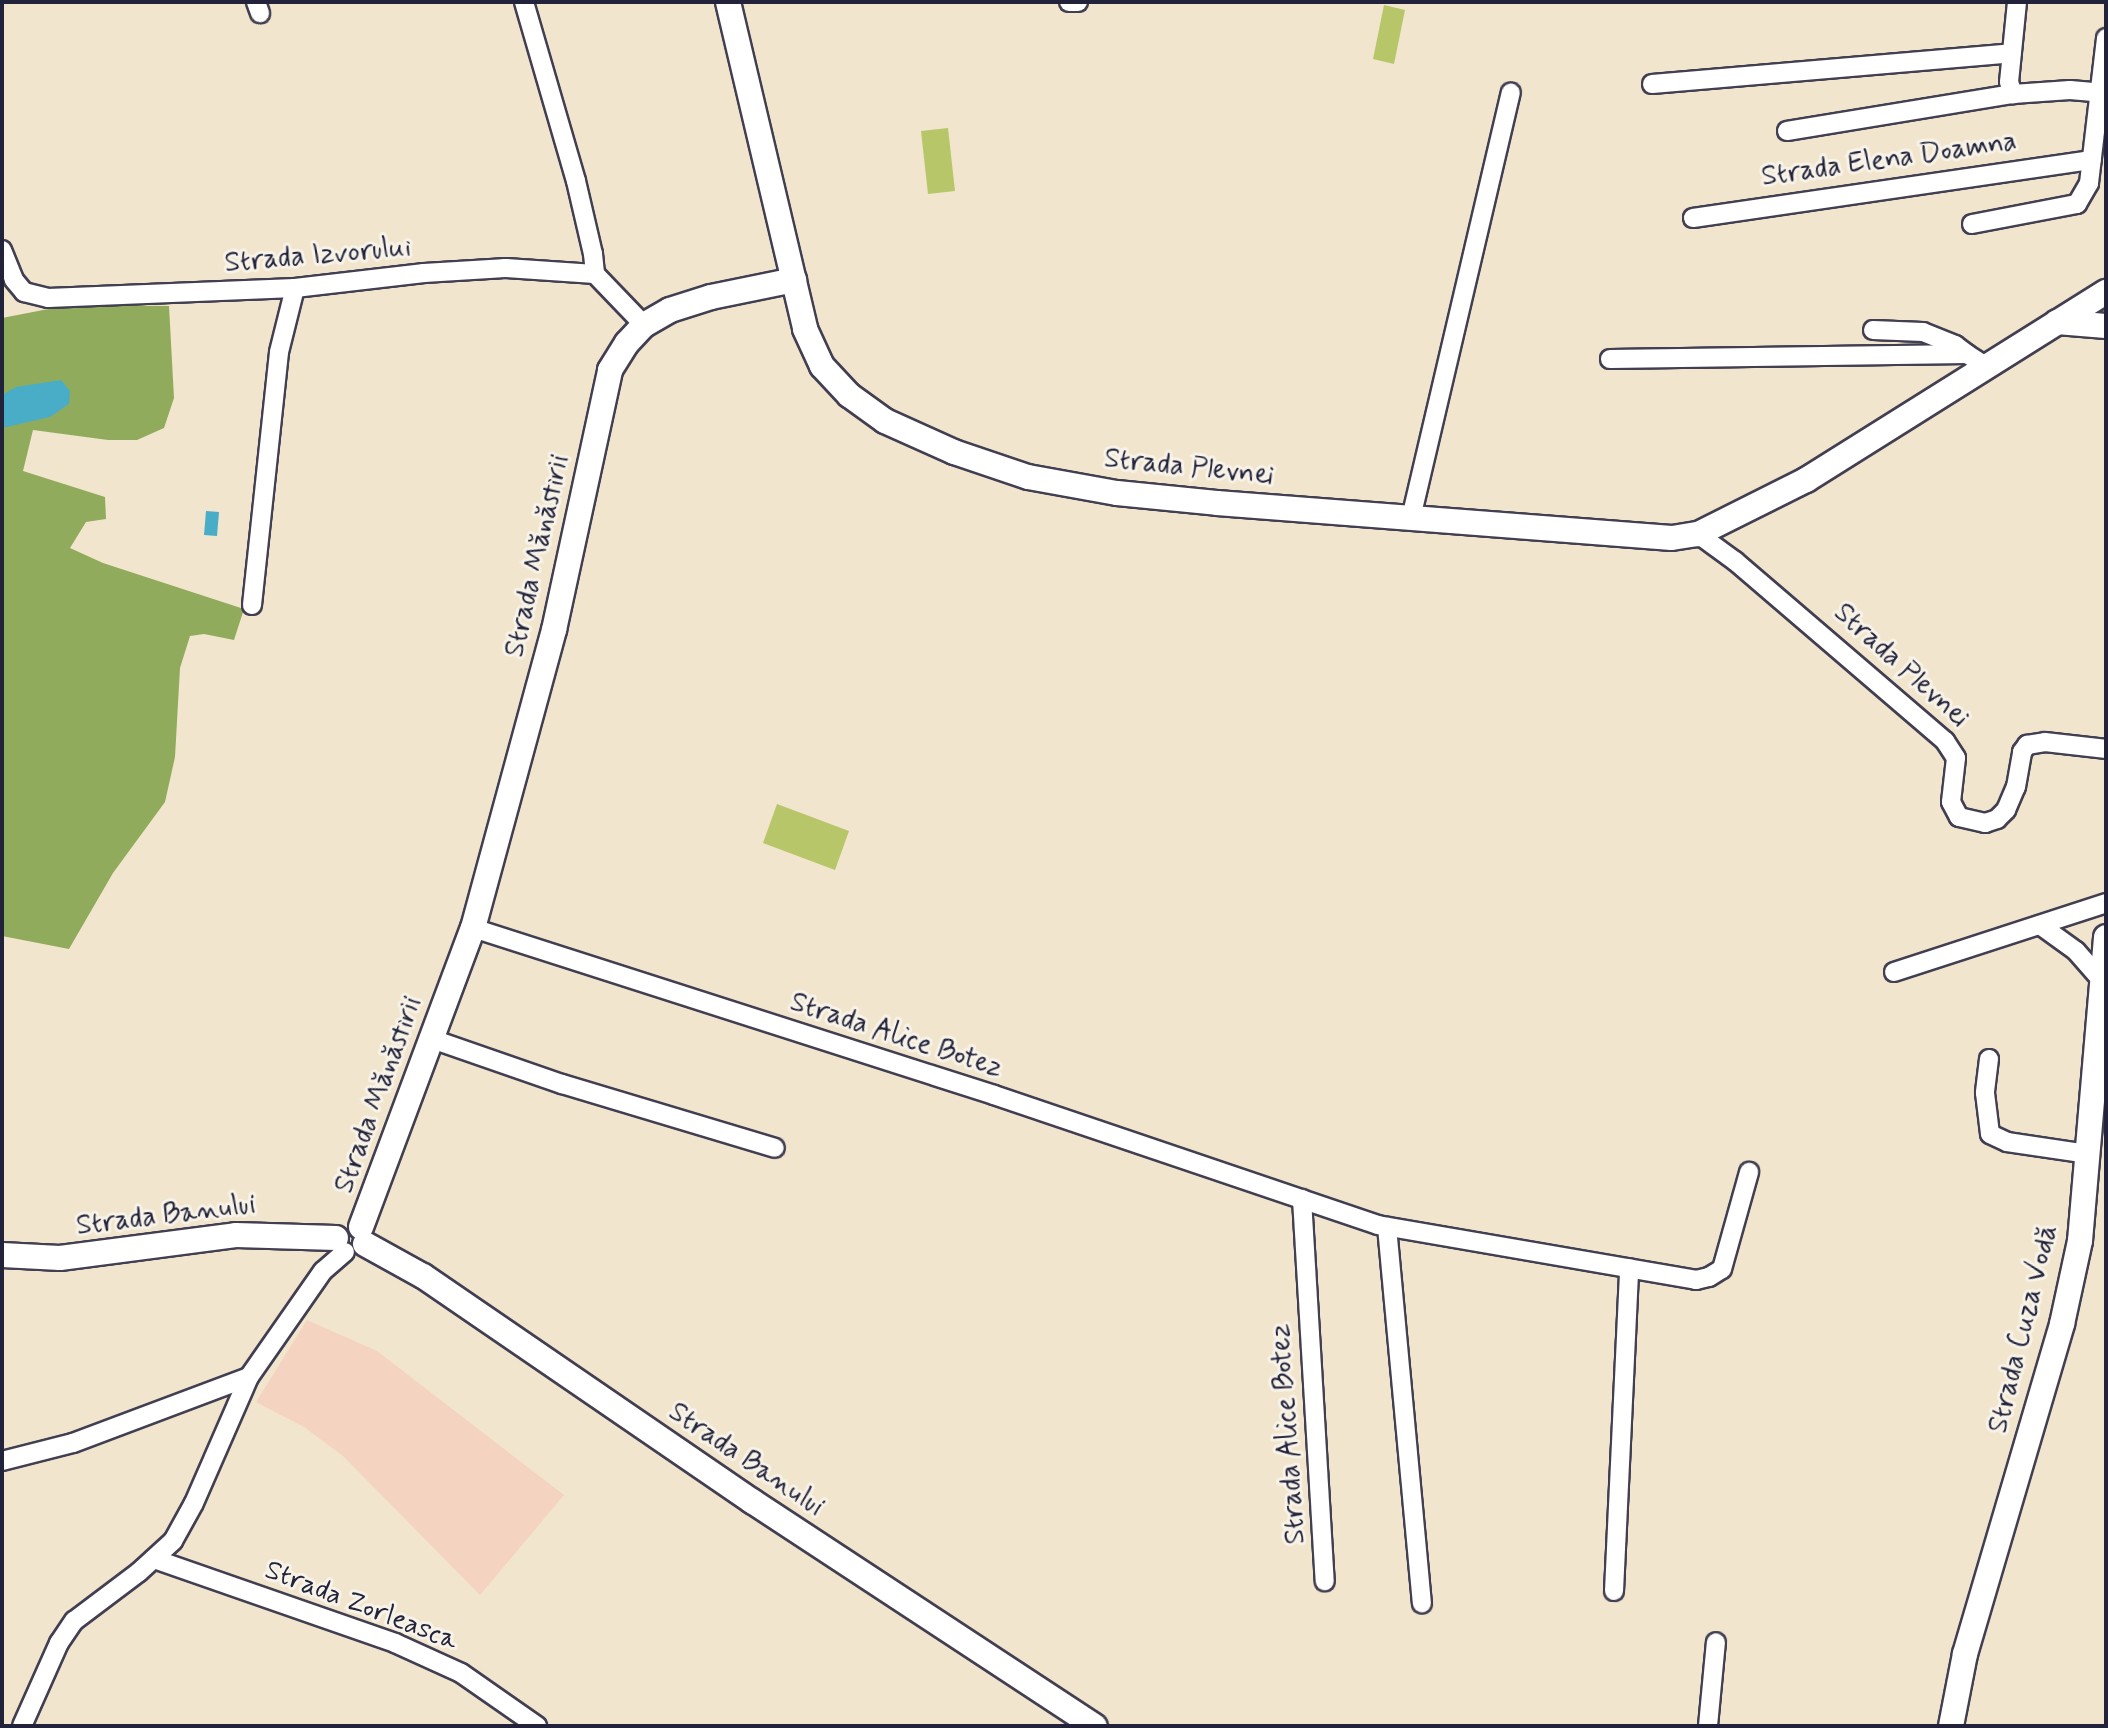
<!DOCTYPE html>
<html>
<head>
<meta charset="utf-8">
<style>
	body { margin:0 }
	#map { position:relative; width:2108px; height:1728px; overflow:hidden; background:#f2e5cd; font-family:Mynerve,sans-serif }
	div>[style] { position:absolute }
	.built>* { inset:0; background:#f4d3c0 }
	.green>* { inset:0; background:#b7c668 }
	.forest>* { inset:0; background:#91ab5c }
	.water>* { inset:0; background:#49adc8 }
	.roads { filter:drop-shadow(2px 0 #413f51) drop-shadow(-2px 0 #413f51) drop-shadow(0 2px #413f51) drop-shadow(0 -2px #413f51) }
	.street>* { height:18px; margin:-9px; padding:0 9px; transform-origin:9px; border-radius:9px; background:#fff }
	.secondary>* { height:24px; margin:-12px; padding:0 12px; transform-origin:12px; border-radius:12px; background:#fff }
	span { translate:-50% -50%; white-space:nowrap; text-align:center; line-height:1.15; -webkit-text-stroke:6px #f7f3e8; paint-order:stroke }
	.street-label { font-size:28px; color:#22223b }
	.frame { position:absolute; inset:0; border:4px solid #22223b; pointer-events:none }
</style>
</head>
<body>
<div id="map">
	<div class="built">
		<div style="clip-path:polygon(307px 1320px,377px 1351px,564px 1495px,480px 1595px,343px 1456px,304px 1427px,256px 1402px)"></div>
	</div>
	<div class="green">
		<div style="clip-path:polygon(1384px 5px,1405px 10px,1394px 64px,1373px 59px)"></div>
		<div style="clip-path:polygon(948px 128px,955px 191px,928px 194px,921px 131px)"></div>
		<div style="clip-path:polygon(777px 804px,849px 831px,835px 870px,763px 843px)"></div>
	</div>
	<div class="forest">
		<div style="clip-path:polygon(69px 305px,169px 306px,174px 398px,164px 428px,137px 440px,108px 440px,33px 430px,23px 471px,105px 497px,106px 519px,86px 522px,70px 548px,103px 563px,244px 609px,234px 640px,204px 634px,190px 636px,180px 668px,175px 757px,165px 802px,113px 873px,69px 949px,2px 936px,2px 318px)"></div>
	</div>
	<div class="water">
		<div style="clip-path:polygon(61px 380px,70px 391px,69px 404px,50px 417px,2px 428px,2px 395px,16px 387px)"></div>
		<div style="clip-path:polygon(206px 511px,219px 512px,217px 536px,204px 535px)"></div>
	</div>
	<div class="roads">
		<div class="street">
			<div style="left:256px;top:2px;width:12px;rotate:70deg"></div>
			<div style="left:524px;top:2px;width:186px;rotate:73.8deg"></div>
			<div style="left:576px;top:181px;width:75px;rotate:76.9deg"></div>
			<div style="left:593px;top:254px;width:20px;rotate:84deg"></div>
			<div style="left:1069px;top:2px;width:9px"></div>
			<div style="left:2017px;top:2px;width:80px;rotate:95.7deg"></div>
			<div style="left:2009px;top:82px;width:13px;rotate:72deg"></div>
			<div style="left:2013px;top:94px;width:57px;rotate:-4deg"></div>
			<div style="left:2070px;top:90px;width:32px;rotate:5deg"></div>
			<div style="left:1652px;top:84px;width:361px;rotate:-4.9deg"></div>
			<div style="left:1787px;top:131px;width:229px;rotate:-9.3deg"></div>
			<div style="left:1693px;top:218px;width:403px;rotate:-8.3deg"></div>
			<div style="left:1972px;top:224px;width:107px;rotate:-10.8deg"></div>
			<div style="left:2077px;top:204px;width:24px;rotate:-60deg"></div>
			<div style="left:2089px;top:183px;width:146px;rotate:-83.3deg"></div>
			<div style="left:2px;top:250px;width:32px;rotate:68deg"></div>
			<div style="left:14px;top:280px;width:16px;rotate:50deg"></div>
			<div style="left:24px;top:292px;width:25px;rotate:14deg"></div>
			<div style="left:48px;top:298px;width:247px;rotate:-2.3deg"></div>
			<div style="left:295px;top:288px;width:130px;rotate:-6.6deg"></div>
			<div style="left:424px;top:273px;width:82px;rotate:-3.5deg"></div>
			<div style="left:506px;top:268px;width:89px;rotate:3.9deg"></div>
			<div style="left:595px;top:274px;width:71px;rotate:46.1deg"></div>
			<div style="left:1873px;top:330px;width:50px;rotate:2.3deg"></div>
			<div style="left:1923px;top:332px;width:35px;rotate:22deg"></div>
			<div style="left:1955px;top:345px;width:15px;rotate:37deg"></div>
			<div style="left:1610px;top:359px;width:357px;rotate:-0.8deg"></div>
			<div style="left:1967px;top:354px;width:24px;rotate:33deg"></div>
			<div style="left:1411px;top:518px;width:437px;rotate:-76.8deg"></div>
			<div style="left:1698px;top:534px;width:46px;rotate:36.1deg"></div>
			<div style="left:1735px;top:561px;width:277px;rotate:40.6deg"></div>
			<div style="left:1945px;top:741px;width:20px;rotate:57deg"></div>
			<div style="left:1956px;top:758px;width:44px;rotate:96.5deg"></div>
			<div style="left:1951px;top:802px;width:17px;rotate:62deg"></div>
			<div style="left:1959px;top:817px;width:27px;rotate:13deg"></div>
			<div style="left:1985px;top:823px;width:13px;rotate:-18deg"></div>
			<div style="left:1997px;top:819px;width:13px;rotate:-45deg"></div>
			<div style="left:2006px;top:810px;width:25px;rotate:-67deg"></div>
			<div style="left:2016px;top:787px;width:36px;rotate:-80deg"></div>
			<div style="left:2022px;top:752px;width:9px;rotate:-54deg"></div>
			<div style="left:2027px;top:745px;width:18px;rotate:-9deg"></div>
			<div style="left:2045px;top:742px;width:61px;rotate:6.5deg"></div>
			<div style="left:252px;top:605px;width:254px;rotate:-83.9deg"></div>
			<div style="left:279px;top:352px;width:66px;rotate:-76deg"></div>
			<div style="left:2040px;top:925px;width:44px;rotate:35.8deg"></div>
			<div style="left:2076px;top:951px;width:41px;rotate:48.9deg"></div>
			<div style="left:473px;top:928px;width:547px;rotate:17.77deg"></div>
			<div style="left:994px;top:1095px;width:405px;rotate:18.7deg"></div>
			<div style="left:1378px;top:1225px;width:323px;rotate:9.8deg"></div>
			<div style="left:1696px;top:1280px;width:13px;rotate:-13deg"></div>
			<div style="left:1709px;top:1277px;width:15px;rotate:-32deg"></div>
			<div style="left:1722px;top:1269px;width:101px;rotate:-74.4deg"></div>
			<div style="left:1894px;top:972px;width:223px;rotate:-18deg"></div>
			<div style="left:432px;top:1039px;width:138px;rotate:19.1deg"></div>
			<div style="left:562px;top:1084px;width:222px;rotate:16.7deg"></div>
			<div style="left:1989px;top:1059px;width:34px;rotate:97deg"></div>
			<div style="left:1985px;top:1093px;width:41px;rotate:83deg"></div>
			<div style="left:1990px;top:1134px;width:19px;rotate:25deg"></div>
			<div style="left:2007px;top:1142px;width:81px;rotate:8.5deg"></div>
			<div style="left:1302px;top:1199px;width:383px;rotate:86.6deg"></div>
			<div style="left:1387px;top:1227px;width:378px;rotate:84.7deg"></div>
			<div style="left:2px;top:1461px;width:73px;rotate:-14.2deg"></div>
			<div style="left:73px;top:1443px;width:188px;rotate:-20.6deg"></div>
			<div style="left:154px;top:1559px;width:255px;rotate:19.2deg"></div>
			<div style="left:395px;top:1643px;width:72px;rotate:24.4deg"></div>
			<div style="left:461px;top:1673px;width:93px;rotate:34.9deg"></div>
			<div style="left:1614px;top:1591px;width:323px;rotate:-87.3deg"></div>
			<div style="left:22px;top:1726px;width:91px;rotate:-66deg"></div>
			<div style="left:59px;top:1643px;width:27px;rotate:-56deg"></div>
			<div style="left:74px;top:1621px;width:81px;rotate:-37deg"></div>
			<div style="left:139px;top:1572px;width:46px;rotate:-42.4deg"></div>
			<div style="left:173px;top:1541px;width:43px;rotate:-61.1deg"></div>
			<div style="left:194px;top:1503px;width:137px;rotate:-66.4deg"></div>
			<div style="left:249px;top:1377px;width:129px;rotate:-55.1deg"></div>
			<div style="left:323px;top:1271px;width:29px;rotate:-41deg"></div>
			<div style="left:1708px;top:1726px;width:84px;rotate:-84.6deg"></div>
		</div>
		<div class="secondary">
			<div style="left:728px;top:2px;width:336px;rotate:76.7deg"></div>
			<div style="left:805px;top:329px;width:41px;rotate:65.3deg"></div>
			<div style="left:822px;top:366px;width:40px;rotate:47deg"></div>
			<div style="left:849px;top:395px;width:44px;rotate:35.8deg"></div>
			<div style="left:885px;top:421px;width:76px;rotate:24.2deg"></div>
			<div style="left:954px;top:452px;width:78px;rotate:18.7deg"></div>
			<div style="left:1028px;top:477px;width:90px;rotate:10.2deg"></div>
			<div style="left:1117px;top:493px;width:100px;rotate:5.7deg"></div>
			<div style="left:1217px;top:503px;width:456px;rotate:4.4deg"></div>
			<div style="left:1672px;top:538px;width:26px;rotate:-9deg"></div>
			<div style="left:1698px;top:534px;width:121px;rotate:-26.6deg"></div>
			<div style="left:1806px;top:480px;width:354px;rotate:-32.1deg"></div>
			<div style="left:2057px;top:322px;width:49px;rotate:4.7deg"></div>
			<div style="left:361px;top:1227px;width:319px;rotate:-69.5deg"></div>
			<div style="left:473px;top:928px;width:309px;rotate:-74.8deg"></div>
			<div style="left:554px;top:630px;width:266px;rotate:-77.8deg"></div>
			<div style="left:610px;top:370px;width:32px;rotate:-58deg"></div>
			<div style="left:627px;top:343px;width:25px;rotate:-47deg"></div>
			<div style="left:644px;top:325px;width:30px;rotate:-30deg"></div>
			<div style="left:670px;top:310px;width:43px;rotate:-17.6deg"></div>
			<div style="left:711px;top:297px;width:85px;rotate:-11.6deg"></div>
			<div style="left:365px;top:1244px;width:66px;rotate:28.9deg"></div>
			<div style="left:423px;top:1276px;width:399px;rotate:34.4deg"></div>
			<div style="left:752px;top:1501px;width:410px;rotate:33.3deg"></div>
			<div style="left:2px;top:1255px;width:58px;rotate:3deg"></div>
			<div style="left:60px;top:1258px;width:177px;rotate:-7.4deg"></div>
			<div style="left:236px;top:1235px;width:100px;rotate:1.7deg"></div>
			<div style="left:1951px;top:1726px;width:73px;rotate:-79deg"></div>
			<div style="left:1965px;top:1654px;width:344px;rotate:-73.6deg"></div>
			<div style="left:2062px;top:1324px;width:85px;rotate:-77.8deg"></div>
			<div style="left:2080px;top:1241px;width:305px;rotate:-85.1deg"></div>
		</div>
	</div>
	<div class="street-label">
		<span style="left:1889px;top:160px;rotate:-8deg">Strada Elena Doamna</span>
		<span style="left:318px;top:256px;rotate:-5deg">Strada Izvorului</span>
		<span style="left:1189px;top:468px;rotate:6deg">Strada Plevnei</span>
		<span style="left:538px;top:556px;rotate:-77deg">Strada Mănăstirii</span>
		<span style="left:1901px;top:666px;rotate:42deg">Strada Plevnei</span>
		<span style="left:896px;top:1036px;rotate:18deg">Strada Alice Botez</span>
		<span style="left:379px;top:1095px;rotate:-70deg">Strada Mănăstirii</span>
		<span style="left:166px;top:1216px;rotate:-7deg">Strada Banului</span>
		<span style="left:2024px;top:1329px;rotate:-76deg">Strada Cuza Vodă</span>
		<span style="left:1289px;top:1434px;rotate:-94deg">Strada Alice Botez</span>
		<span style="left:746px;top:1460px;rotate:34deg">Strada Banului</span>
		<span style="left:361px;top:1606px;rotate:21deg">Strada Zorleasca</span>
	</div>
	<div class="frame"></div>
</div>
</body>
</html>
